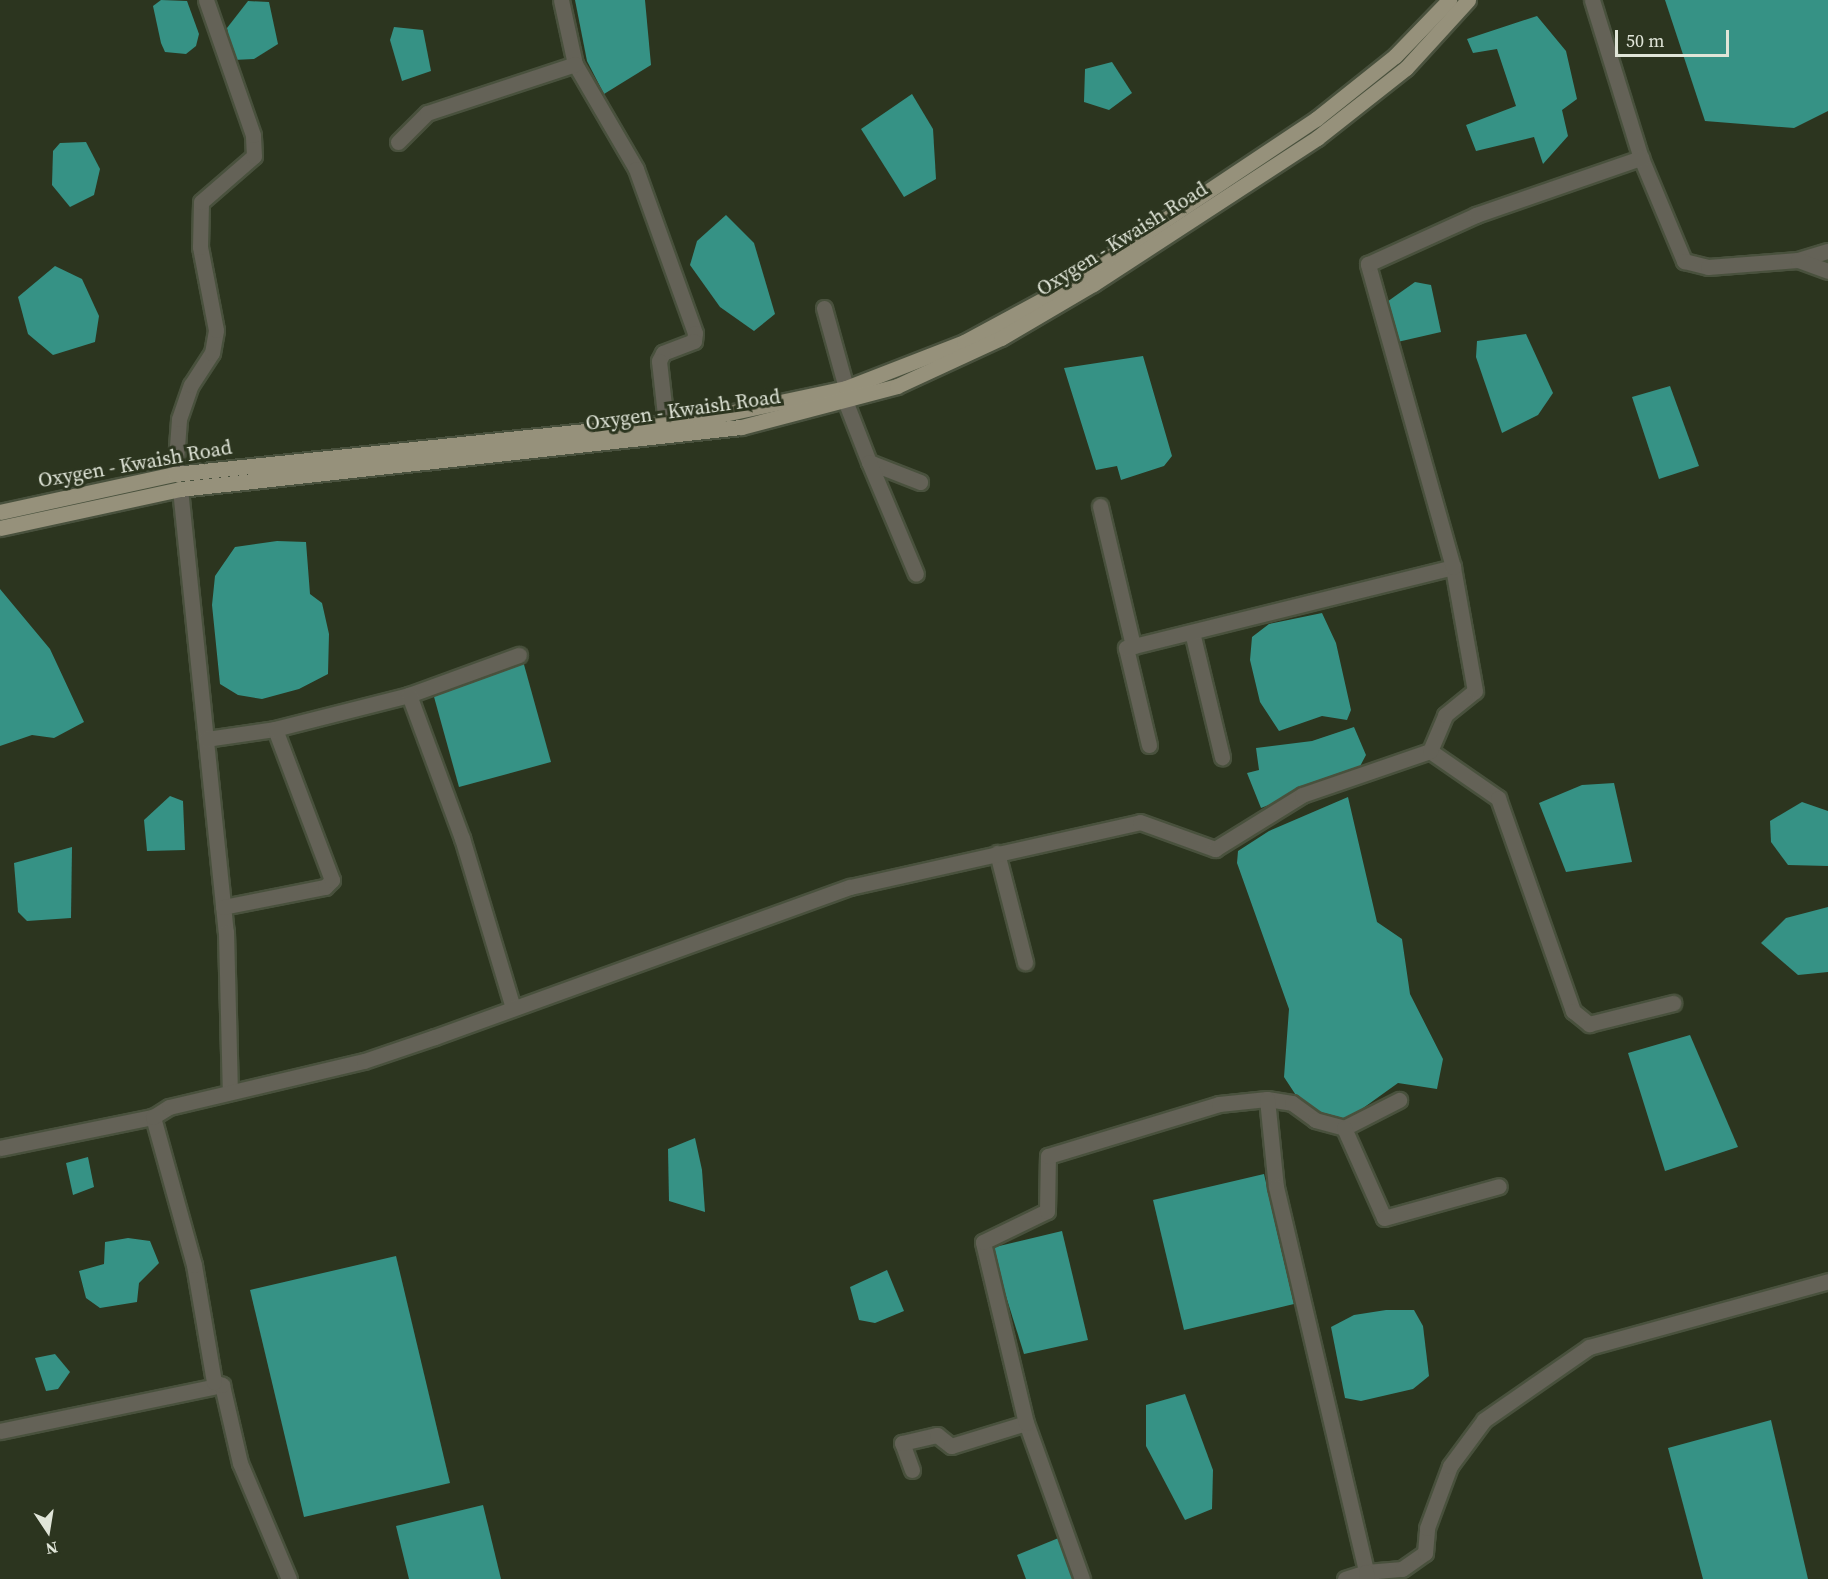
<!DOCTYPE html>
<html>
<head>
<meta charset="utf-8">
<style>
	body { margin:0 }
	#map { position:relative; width:1828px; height:1579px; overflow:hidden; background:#2c351f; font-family:"Source Serif 4",serif }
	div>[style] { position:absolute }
	.water>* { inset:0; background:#369285 }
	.roads { filter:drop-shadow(2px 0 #49513d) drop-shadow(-2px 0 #49513d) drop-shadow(0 2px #49513d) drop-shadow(0 -2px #49513d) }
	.minor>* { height:15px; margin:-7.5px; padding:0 7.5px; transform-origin:7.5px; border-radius:7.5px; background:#646257 }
	.major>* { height:15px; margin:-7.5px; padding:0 7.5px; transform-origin:7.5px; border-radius:7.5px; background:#96917b }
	span { translate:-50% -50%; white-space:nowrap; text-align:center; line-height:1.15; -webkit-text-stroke:6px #2c351f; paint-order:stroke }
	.street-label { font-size:20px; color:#e0e5d8 }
	.north { position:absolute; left:18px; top:1501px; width:60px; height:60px; -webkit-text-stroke:4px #2c351f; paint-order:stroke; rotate:168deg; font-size:16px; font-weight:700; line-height:24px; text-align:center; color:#e0e5d8 }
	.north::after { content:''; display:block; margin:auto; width:21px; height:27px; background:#e0e5d8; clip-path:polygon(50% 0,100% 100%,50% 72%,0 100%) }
	.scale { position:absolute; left:1615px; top:30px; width:114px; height:27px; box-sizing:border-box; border:3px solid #e0e5d8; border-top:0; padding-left:8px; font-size:18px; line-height:21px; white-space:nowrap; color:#e0e5d8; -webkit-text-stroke:4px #2c351f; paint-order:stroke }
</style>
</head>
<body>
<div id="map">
	<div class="water">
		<div style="clip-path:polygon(161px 0,187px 1px,199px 34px,196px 46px,186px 54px,165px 52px,161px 43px,153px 6px)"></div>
		<div style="clip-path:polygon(575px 0,645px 0,651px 65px,604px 94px,587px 61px)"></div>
		<div style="clip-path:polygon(1665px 0,1828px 0,1828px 111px,1794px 128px,1705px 121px)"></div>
		<div style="clip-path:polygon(248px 1px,269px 2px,278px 44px,254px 59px,233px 60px,227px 28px)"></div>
		<div style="clip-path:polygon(1537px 16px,1566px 51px,1577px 99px,1562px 110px,1568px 136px,1543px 164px,1534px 137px,1476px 151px,1466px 125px,1516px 106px,1497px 49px,1473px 53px,1467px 39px)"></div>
		<div style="clip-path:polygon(394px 27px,423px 30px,431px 71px,402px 81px,390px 40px)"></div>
		<div style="clip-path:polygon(1112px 62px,1132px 93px,1109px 110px,1084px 102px,1085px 69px)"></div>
		<div style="clip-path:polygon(912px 94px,933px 129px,936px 179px,904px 197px,861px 129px)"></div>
		<div style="clip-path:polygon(86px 142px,100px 169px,94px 195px,70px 207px,52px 185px,53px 151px,60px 143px)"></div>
		<div style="clip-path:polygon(726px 215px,754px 243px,775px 314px,754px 331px,720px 307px,690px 265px,697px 241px)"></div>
		<div style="clip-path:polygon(55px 266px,82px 279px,99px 316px,95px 342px,53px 355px,28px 334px,18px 297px)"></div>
		<div style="clip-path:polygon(1415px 282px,1431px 285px,1441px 332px,1393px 343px,1384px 304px)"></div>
		<div style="clip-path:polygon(1526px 334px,1553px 393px,1538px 415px,1502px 433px,1476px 357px,1477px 341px)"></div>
		<div style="clip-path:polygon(1143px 356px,1172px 456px,1164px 466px,1121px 480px,1117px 466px,1096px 470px,1064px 368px)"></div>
		<div style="clip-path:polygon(1670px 386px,1699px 466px,1659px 479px,1632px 397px)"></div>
		<div style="clip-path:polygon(277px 541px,306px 542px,310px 594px,322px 603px,329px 634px,328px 674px,299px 689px,262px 699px,238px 695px,220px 684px,212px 605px,215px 576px,235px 547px)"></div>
		<div style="clip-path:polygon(0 589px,50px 649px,84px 722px,54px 738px,32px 735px,0 746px)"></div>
		<div style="clip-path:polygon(1322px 613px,1336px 643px,1351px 710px,1347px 720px,1322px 716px,1279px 731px,1260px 702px,1250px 660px,1252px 637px,1269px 624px)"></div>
		<div style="clip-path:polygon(523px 661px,551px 762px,459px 787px,431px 686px)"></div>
		<div style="clip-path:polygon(1354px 727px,1366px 755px,1358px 770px,1261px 808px,1247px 773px,1259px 770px,1256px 748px,1312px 741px)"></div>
		<div style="clip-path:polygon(1614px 783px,1632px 862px,1566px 872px,1539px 803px,1582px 785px)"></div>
		<div style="clip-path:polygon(170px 796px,183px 801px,185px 850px,147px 851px,144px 820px)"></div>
		<div style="clip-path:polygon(1348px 797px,1377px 922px,1402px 939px,1410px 994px,1443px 1059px,1437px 1089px,1398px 1083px,1345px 1121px,1303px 1106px,1284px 1077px,1289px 1009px,1237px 863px,1238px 851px,1269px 831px)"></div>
		<div style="clip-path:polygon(1802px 802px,1828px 811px,1828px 866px,1788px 865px,1771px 842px,1770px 821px)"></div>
		<div style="clip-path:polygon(72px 847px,71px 918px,27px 921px,18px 912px,14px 863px)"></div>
		<div style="clip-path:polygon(1828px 907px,1828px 972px,1798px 975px,1761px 943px,1786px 918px)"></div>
		<div style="clip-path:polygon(1690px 1035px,1738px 1147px,1665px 1171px,1628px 1053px)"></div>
		<div style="clip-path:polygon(695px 1138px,702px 1170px,705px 1212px,669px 1201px,668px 1149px)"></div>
		<div style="clip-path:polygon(88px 1157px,94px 1187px,73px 1195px,66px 1163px)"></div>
		<div style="clip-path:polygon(1264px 1174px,1294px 1304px,1184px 1330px,1153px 1200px)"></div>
		<div style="clip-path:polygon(1062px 1231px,1088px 1340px,1024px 1354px,991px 1248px)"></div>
		<div style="clip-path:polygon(128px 1238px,150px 1241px,159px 1263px,139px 1283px,137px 1302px,100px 1308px,86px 1298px,79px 1271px,104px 1264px,105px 1242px)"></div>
		<div style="clip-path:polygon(396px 1256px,450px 1483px,304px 1517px,250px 1290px)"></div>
		<div style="clip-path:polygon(887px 1270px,904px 1311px,875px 1323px,859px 1320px,850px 1287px)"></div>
		<div style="clip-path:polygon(1386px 1310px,1414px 1310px,1423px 1326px,1429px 1376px,1413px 1389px,1361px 1401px,1345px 1398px,1331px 1327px,1354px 1315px)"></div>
		<div style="clip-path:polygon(55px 1354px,70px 1372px,58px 1389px,46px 1391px,35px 1358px)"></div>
		<div style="clip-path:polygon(1185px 1394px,1213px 1470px,1212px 1509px,1185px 1520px,1146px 1446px,1146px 1405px)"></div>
		<div style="clip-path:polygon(1771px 1420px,1808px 1579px,1703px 1579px,1668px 1448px)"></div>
		<div style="clip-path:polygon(483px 1505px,501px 1579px,409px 1579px,396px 1526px)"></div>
		<div style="clip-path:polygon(1061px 1537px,1077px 1579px,1026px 1579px,1017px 1555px)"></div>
	</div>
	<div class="roads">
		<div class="minor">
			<div style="left:561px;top:0;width:66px;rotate:77.7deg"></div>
			<div style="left:575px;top:64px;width:121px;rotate:59.8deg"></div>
			<div style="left:636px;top:169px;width:174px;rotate:70.2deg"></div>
			<div style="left:695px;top:333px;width:8px;rotate:97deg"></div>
			<div style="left:694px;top:341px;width:33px;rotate:159deg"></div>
			<div style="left:663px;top:353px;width:9px;rotate:117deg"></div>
			<div style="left:659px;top:361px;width:62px;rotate:83.6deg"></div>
			<div style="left:1592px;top:0;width:165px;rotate:72.8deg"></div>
			<div style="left:1641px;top:158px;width:112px;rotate:67.3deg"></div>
			<div style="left:1684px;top:261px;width:25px;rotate:14deg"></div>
			<div style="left:1708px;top:267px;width:90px;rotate:-4.4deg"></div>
			<div style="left:1798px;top:260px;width:31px;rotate:-17deg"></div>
			<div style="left:398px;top:142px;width:41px;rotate:-45deg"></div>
			<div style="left:427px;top:113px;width:156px;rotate:-18.3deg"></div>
			<div style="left:1798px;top:260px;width:32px;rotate:20deg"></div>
			<div style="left:824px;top:308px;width:83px;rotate:74.6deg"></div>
			<div style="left:846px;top:403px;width:63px;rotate:68.7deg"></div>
			<div style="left:869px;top:462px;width:55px;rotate:21.4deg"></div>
			<div style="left:869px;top:462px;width:121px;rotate:67.2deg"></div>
			<div style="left:175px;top:474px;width:55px;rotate:-85.8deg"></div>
			<div style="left:179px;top:419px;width:36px;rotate:-71deg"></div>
			<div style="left:191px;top:385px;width:38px;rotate:-57deg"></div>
			<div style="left:212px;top:353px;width:23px;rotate:-80deg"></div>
			<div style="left:216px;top:330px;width:85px;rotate:-100.9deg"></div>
			<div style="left:200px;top:247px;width:45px;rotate:-88.7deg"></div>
			<div style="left:201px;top:202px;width:70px;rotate:-41deg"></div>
			<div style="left:254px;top:156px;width:21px;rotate:-93deg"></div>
			<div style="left:253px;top:135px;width:143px;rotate:-109.2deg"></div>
			<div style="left:180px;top:489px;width:445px;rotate:84.1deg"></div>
			<div style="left:226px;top:932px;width:159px;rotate:88.6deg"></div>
			<div style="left:1100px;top:506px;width:144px;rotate:76.7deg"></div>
			<div style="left:1192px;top:632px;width:129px;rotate:76.5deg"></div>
			<div style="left:409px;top:695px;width:117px;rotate:-20deg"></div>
			<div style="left:206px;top:739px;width:70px;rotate:-8.2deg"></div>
			<div style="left:1149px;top:745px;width:100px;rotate:-103.3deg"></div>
			<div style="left:1126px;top:648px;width:337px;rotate:-13.9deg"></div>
			<div style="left:1430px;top:751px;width:83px;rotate:34.7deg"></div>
			<div style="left:1498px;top:798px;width:226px;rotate:70.6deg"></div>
			<div style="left:1573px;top:1011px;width:21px;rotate:39deg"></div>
			<div style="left:1589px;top:1024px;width:87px;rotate:-14deg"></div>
			<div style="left:997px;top:853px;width:113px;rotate:75.6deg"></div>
			<div style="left:223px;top:907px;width:104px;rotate:-11.1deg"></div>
			<div style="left:325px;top:887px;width:10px;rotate:-45deg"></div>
			<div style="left:332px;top:880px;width:161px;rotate:-110.7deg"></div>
			<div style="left:275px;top:729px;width:138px;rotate:-14.2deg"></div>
			<div style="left:409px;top:695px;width:153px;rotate:69.7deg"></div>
			<div style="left:462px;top:838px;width:177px;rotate:73.3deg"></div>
			<div style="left:1267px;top:1099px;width:25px;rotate:9deg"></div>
			<div style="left:1292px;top:1103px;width:29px;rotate:36deg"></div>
			<div style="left:1315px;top:1120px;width:30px;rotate:15deg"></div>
			<div style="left:1344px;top:1128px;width:62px;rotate:-27deg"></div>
			<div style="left:1344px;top:1128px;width:98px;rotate:66deg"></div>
			<div style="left:1384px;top:1218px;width:119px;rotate:-15.5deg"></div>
			<div style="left:0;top:1148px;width:156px;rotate:-11.5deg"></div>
			<div style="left:0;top:1431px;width:227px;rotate:-11.7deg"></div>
			<div style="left:912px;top:1470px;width:29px;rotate:-110deg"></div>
			<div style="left:902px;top:1443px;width:36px;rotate:-13deg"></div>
			<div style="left:937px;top:1435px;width:18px;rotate:38deg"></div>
			<div style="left:951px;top:1446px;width:78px;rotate:-17deg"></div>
			<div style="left:289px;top:1579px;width:126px;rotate:-112.9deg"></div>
			<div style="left:240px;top:1463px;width:80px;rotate:-103deg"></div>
			<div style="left:222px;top:1385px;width:9px;rotate:-159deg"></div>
			<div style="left:214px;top:1382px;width:119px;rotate:-99.7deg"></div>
			<div style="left:194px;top:1265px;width:154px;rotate:-105.5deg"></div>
			<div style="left:153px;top:1117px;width:19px;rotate:-32deg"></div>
			<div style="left:169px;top:1107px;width:200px;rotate:-13.3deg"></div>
			<div style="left:364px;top:1061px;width:75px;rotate:-18.7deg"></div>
			<div style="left:435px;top:1037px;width:441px;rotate:-19.9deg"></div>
			<div style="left:850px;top:887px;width:297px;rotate:-12.6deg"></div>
			<div style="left:1140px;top:822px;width:80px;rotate:19.8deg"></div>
			<div style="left:1215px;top:849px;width:102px;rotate:-31.8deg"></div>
			<div style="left:1302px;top:795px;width:135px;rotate:-19deg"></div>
			<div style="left:1430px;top:751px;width:39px;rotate:-67deg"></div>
			<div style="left:1445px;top:715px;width:38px;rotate:-39deg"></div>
			<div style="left:1475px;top:691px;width:126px;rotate:-100.1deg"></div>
			<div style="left:1453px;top:567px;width:315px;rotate:-105.7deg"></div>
			<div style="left:1368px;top:264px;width:119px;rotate:-24.4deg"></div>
			<div style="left:1476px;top:215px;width:175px;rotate:-19.1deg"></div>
			<div style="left:1082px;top:1579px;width:166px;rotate:-109.7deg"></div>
			<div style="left:1026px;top:1423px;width:186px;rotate:-103.4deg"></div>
			<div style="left:983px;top:1242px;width:71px;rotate:-25.8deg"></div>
			<div style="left:1047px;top:1211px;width:55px;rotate:-89deg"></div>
			<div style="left:1048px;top:1156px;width:179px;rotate:-16.9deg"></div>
			<div style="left:1219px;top:1104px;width:48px;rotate:-5.9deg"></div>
			<div style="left:1267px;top:1099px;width:88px;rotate:84.2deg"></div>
			<div style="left:1276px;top:1187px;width:395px;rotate:76.8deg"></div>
			<div style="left:1366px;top:1572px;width:36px;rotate:-5deg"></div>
			<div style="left:1402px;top:1569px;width:28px;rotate:-35deg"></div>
			<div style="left:1425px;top:1553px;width:25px;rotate:-85deg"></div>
			<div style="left:1427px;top:1528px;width:66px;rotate:-69.6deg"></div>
			<div style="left:1450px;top:1466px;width:57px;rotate:-53.5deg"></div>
			<div style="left:1484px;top:1420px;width:128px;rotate:-34.8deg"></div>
			<div style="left:1589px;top:1347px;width:248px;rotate:-15.4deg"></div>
			<div style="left:1345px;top:1579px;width:22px;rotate:-18deg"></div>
			<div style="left:1366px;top:1572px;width:7px;rotate:82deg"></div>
		</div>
		<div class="major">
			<div style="left:0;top:512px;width:179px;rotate:-12.3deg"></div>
			<div style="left:175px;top:474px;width:528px;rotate:-5.98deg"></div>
			<div style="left:700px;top:419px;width:149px;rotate:-12deg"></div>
			<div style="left:846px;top:388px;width:127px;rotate:-21.3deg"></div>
			<div style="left:964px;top:342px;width:103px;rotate:-28.3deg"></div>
			<div style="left:1055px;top:293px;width:314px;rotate:-33.7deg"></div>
			<div style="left:1316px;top:119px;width:101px;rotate:-38.6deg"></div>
			<div style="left:1395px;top:56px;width:78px;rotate:-46deg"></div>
			<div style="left:0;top:528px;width:184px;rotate:-12.2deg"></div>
			<div style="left:180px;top:489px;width:564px;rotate:-6.31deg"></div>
			<div style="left:741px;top:427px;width:161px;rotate:-14.7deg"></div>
			<div style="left:897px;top:386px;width:115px;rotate:-24.8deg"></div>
			<div style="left:1001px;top:338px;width:107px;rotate:-30.4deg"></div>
			<div style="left:1093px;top:284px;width:267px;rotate:-33.1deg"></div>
			<div style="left:1317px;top:138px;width:113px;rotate:-38.2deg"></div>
			<div style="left:1406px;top:68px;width:92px;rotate:-47.6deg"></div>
		</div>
	</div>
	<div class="street-label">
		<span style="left:1122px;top:239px;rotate:-32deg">Oxygen - Kwaish Road</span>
		<span style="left:683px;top:410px;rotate:-8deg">Oxygen - Kwaish Road</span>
		<span style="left:135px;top:464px;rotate:-10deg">Oxygen - Kwaish Road</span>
	</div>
	<div class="north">N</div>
	<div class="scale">50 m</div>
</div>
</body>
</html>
